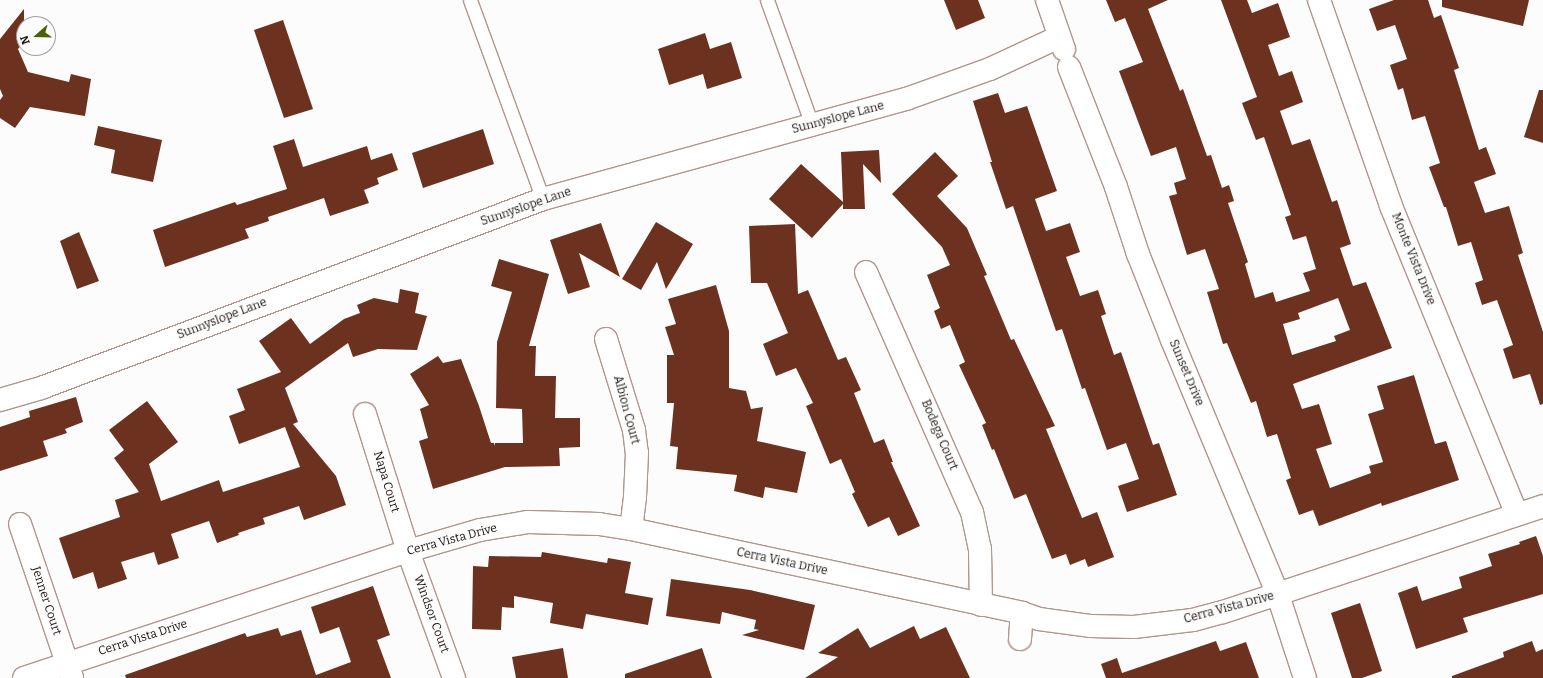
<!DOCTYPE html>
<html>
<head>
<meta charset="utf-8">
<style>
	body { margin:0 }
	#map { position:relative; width:1543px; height:678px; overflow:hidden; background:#fcfcfc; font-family:Bitter,serif }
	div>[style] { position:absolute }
	.building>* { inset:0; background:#6d321f }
	.roads { filter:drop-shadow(1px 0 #b0968c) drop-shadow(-1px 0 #b0968c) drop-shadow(0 1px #b0968c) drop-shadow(0 -1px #b0968c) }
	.service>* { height:13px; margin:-6.5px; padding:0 6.5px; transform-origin:6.5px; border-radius:6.5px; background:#fff }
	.minor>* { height:22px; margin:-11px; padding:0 11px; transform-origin:11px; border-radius:11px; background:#fff }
	.tertiary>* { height:22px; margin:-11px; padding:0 11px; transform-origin:11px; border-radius:11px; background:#fff }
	span { translate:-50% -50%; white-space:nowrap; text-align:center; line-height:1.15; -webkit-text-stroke:4px #fcfcfc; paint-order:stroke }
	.street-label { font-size:12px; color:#1d1410 }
	.north { position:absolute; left:16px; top:16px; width:40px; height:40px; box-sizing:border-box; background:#fcfcfc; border:1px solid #a39f9e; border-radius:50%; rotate:250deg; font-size:11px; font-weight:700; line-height:16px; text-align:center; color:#1d1410 }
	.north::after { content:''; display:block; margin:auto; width:14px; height:18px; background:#4c6008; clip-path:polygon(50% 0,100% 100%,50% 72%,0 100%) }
</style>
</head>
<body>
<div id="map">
	<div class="building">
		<div style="clip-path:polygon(944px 0,978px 0,985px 18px,956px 30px)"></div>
		<div style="clip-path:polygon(evenodd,1106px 0,1168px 0,1148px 9px,1180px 91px,1183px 89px,1207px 156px,1211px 155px,1222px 188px,1229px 185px,1234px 201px,1228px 203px,1248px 262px,1245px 264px,1255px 298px,1273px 292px,1276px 302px,1310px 291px,1303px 273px,1316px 269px,1306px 236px,1293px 240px,1285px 217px,1291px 215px,1264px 137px,1256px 140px,1242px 103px,1257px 97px,1221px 0,1247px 0,1252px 13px,1278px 3px,1290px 37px,1268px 45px,1279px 76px,1292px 71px,1303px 102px,1280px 111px,1292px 145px,1310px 139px,1332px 202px,1337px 200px,1351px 244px,1340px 248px,1353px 286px,1366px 282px,1392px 348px,1293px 384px,1302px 409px,1319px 404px,1332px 444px,1316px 449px,1330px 488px,1371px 473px,1369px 466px,1383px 462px,1368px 414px,1384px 409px,1377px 386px,1414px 375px,1435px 444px,1446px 441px,1459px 480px,1382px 506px,1381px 503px,1319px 526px,1313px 510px,1299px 515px,1286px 480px,1291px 478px,1277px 434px,1267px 437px,1256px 401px,1251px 403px,1227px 343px,1223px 344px,1207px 292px,1219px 289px,1205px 249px,1187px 255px,1169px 196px,1177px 194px,1174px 183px,1186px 179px,1176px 147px,1151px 156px,1119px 71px,1143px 62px,1125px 18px,1115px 22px,1106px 0,1338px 298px,1350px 330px,1334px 336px,1336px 341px,1292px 355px,1283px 324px,1300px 319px,1298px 313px,1338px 298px)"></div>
		<div style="clip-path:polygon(1394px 0,1428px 0,1434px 18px,1441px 15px,1459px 68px,1454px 70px,1479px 150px,1486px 147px,1496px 174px,1474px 182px,1485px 213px,1509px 206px,1523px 253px,1518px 255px,1543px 332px,1543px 404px,1540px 405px,1530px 374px,1513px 379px,1503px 349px,1513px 345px,1497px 300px,1482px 305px,1475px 283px,1483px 280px,1471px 242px,1458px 246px,1446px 207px,1444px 207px,1429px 167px,1440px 163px,1425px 116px,1412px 120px,1403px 88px,1398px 90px,1390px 65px,1407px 59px,1395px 25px,1377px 31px,1369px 9px)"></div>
		<div style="clip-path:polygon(1442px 0,1529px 0,1523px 26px,1442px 7px)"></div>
		<div style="clip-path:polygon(24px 9px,24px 42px,18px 49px,28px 72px,69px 82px,71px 74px,91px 79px,85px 116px,30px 107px,15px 128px,0 118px,0 100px,3px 96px,0 89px,0 39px)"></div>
		<div style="clip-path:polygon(283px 20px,313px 109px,284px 118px,254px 30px)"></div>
		<div style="clip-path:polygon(705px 33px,710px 49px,731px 42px,742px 78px,707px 89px,703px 74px,669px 85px,658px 49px)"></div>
		<div style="clip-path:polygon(1539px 90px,1543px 90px,1543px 143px,1524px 137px)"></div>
		<div style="clip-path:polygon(998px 93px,1005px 113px,1027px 106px,1057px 191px,1035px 199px,1046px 231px,1070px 223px,1080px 252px,1066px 257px,1080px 296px,1098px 290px,1106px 314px,1101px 316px,1114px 355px,1121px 352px,1153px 445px,1159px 443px,1177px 495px,1127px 512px,1118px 486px,1139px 479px,1126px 443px,1107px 450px,1085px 388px,1082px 389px,1062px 329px,1056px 331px,1013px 206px,1006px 209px,990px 162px,992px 162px,973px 101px)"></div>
		<div style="clip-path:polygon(98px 126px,162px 140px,153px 182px,111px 173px,115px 150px,94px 145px)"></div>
		<div style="clip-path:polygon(483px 129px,494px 164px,423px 188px,412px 153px)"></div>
		<div style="clip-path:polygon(294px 139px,303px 167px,367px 146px,371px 160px,392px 153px,398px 170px,377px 178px,379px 184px,364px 190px,369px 203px,330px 216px,324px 198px,268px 217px,269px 221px,245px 229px,249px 238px,165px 267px,153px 230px,235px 202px,237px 205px,287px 189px,273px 146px)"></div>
		<div style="clip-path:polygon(879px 150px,881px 183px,863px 164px,865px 209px,843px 209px,843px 204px,812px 238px,769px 199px,801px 164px,843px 202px,841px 152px)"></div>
		<div style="clip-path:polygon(935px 152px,958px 176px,937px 196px,967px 228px,987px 275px,984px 276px,1011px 340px,1014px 339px,1055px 426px,1046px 429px,1082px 518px,1097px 512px,1114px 557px,1088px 567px,1085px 559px,1070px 565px,1066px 554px,1052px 559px,1026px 494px,1014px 499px,994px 449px,992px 450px,982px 425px,986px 423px,959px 365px,965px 362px,950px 325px,941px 329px,934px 311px,940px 308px,927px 275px,950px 265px,942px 247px,892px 194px)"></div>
		<div style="clip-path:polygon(656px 222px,693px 244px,666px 289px,657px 262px,641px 290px,622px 279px)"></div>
		<div style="clip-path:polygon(601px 223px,620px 277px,579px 253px,590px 287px,568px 294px,550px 240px)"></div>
		<div style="clip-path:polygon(795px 224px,798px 294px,808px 290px,838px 360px,846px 357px,861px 390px,854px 393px,874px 443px,884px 439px,893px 462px,891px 462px,920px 526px,898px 536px,889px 517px,868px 527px,852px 494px,855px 492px,841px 459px,830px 464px,806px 406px,813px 403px,796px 368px,776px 376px,763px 344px,788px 333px,767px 283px,751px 283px,749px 226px)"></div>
		<div style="clip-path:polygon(79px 232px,99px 281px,77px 289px,60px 241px)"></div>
		<div style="clip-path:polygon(499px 259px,549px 274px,529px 346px,536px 346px,535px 376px,556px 376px,555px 418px,580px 418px,580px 447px,559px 448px,560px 466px,505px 467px,433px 489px,419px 441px,428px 438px,420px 409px,429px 405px,410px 374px,438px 356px,443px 363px,461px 359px,479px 406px,491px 443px,494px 443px,495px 446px,495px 443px,523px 443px,522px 409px,496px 408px,497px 342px,512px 292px,491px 286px)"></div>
		<div style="clip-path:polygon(716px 285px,729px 331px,729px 388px,746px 391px,751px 409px,763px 407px,757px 441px,806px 452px,797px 493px,765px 487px,763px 498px,734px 491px,737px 475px,676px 469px,678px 447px,670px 446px,674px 403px,667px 403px,667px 355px,674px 355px,665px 327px,676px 324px,668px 299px)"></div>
		<div style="clip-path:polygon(400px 289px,419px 293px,415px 313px,427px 316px,417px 350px,378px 349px,353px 357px,348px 343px,285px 388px,298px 422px,293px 424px,336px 476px,346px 505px,304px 520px,299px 506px,263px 518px,265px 524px,238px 533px,239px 535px,217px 543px,209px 521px,171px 534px,179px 558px,158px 565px,154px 552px,121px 562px,127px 579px,98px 589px,93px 572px,73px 579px,59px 538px,120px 517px,115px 500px,139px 492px,114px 458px,124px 450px,109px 430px,147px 401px,178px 442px,149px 464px,161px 501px,219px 480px,223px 492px,300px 467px,285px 427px,239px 444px,229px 416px,245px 410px,237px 389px,281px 372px,259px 341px,291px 318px,310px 344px,344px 319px,360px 313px,357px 305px,374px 298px,398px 303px)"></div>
		<div style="clip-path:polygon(76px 397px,83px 422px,65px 429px,67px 433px,43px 441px,48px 456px,0 471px,0 427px,30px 417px,29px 411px)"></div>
		<div style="clip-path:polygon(1536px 536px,1543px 556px,1543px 594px,1463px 618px,1468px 632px,1416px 649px,1398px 593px,1417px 586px,1422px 601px,1462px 588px,1459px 577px,1492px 566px,1488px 554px,1520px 544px,1519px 542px)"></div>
		<div style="clip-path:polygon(542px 552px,607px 563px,608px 558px,631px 562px,625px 593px,653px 598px,648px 625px,586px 614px,583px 629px,550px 623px,553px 603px,514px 596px,514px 608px,502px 607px,501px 630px,472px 629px,473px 566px,488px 567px,489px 556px,541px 557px)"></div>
		<div style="clip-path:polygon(671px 579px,750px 590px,815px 605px,804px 650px,742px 635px,759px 630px,754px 629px,756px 620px,722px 612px,720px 624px,666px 616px)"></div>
		<div style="clip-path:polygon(373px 586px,390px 635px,377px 640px,391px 678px,126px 678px,125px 675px,245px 633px,247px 637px,278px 628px,281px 636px,301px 630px,316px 675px,351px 662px,339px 627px,320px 634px,311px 607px)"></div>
		<div style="clip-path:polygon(1360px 603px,1382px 671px,1362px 678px,1352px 678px,1331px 613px)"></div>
		<div style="clip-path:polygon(914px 626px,920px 639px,946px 627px,970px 678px,805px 678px,838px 657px,818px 653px,858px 628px,870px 648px)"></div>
		<div style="clip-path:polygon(1216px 641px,1220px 651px,1246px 642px,1259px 678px,1106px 678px,1101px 664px,1117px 658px,1122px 673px)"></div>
		<div style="clip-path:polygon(1532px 641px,1536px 652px,1543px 649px,1543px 678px,1452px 678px,1452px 676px,1504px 657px,1503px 652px)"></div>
		<div style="clip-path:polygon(563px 648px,568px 678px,516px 678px,512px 657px)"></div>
		<div style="clip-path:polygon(702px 648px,712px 678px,625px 678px,625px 674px)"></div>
	</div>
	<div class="roads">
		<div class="service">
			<div style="left:470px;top:0;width:212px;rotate:69.9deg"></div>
			<div style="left:767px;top:0;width:133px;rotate:70.2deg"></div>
		</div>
		<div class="minor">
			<div style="left:1047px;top:0;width:52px;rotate:70.9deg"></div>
			<div style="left:1319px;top:0;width:218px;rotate:70.7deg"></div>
			<div style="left:1391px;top:206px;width:333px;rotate:67.8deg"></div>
			<div style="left:866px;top:272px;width:262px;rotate:66.2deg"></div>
			<div style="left:972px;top:512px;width:38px;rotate:78deg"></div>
			<div style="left:980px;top:549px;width:56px;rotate:89deg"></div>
			<div style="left:606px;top:339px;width:95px;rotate:72.9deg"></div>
			<div style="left:634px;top:430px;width:23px;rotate:83deg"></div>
			<div style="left:637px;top:453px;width:44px;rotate:92.6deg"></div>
			<div style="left:635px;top:497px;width:32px;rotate:97deg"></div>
			<div style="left:0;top:400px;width:43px;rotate:-16.3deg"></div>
			<div style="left:41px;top:388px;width:536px;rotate:-20.63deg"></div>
			<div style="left:543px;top:199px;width:377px;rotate:-15.4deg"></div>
			<div style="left:906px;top:99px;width:89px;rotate:-19.7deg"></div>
			<div style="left:990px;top:69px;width:76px;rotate:-24.9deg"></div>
			<div style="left:365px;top:414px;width:144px;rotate:72.6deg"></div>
			<div style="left:408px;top:551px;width:135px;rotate:70.1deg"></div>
			<div style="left:20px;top:524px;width:163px;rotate:71.3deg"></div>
			<div style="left:1020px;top:639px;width:26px;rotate:-86deg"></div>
			<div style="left:24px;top:678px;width:404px;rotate:-18.3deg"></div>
			<div style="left:408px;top:551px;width:75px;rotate:-16.3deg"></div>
			<div style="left:480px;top:530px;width:49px;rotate:-9.5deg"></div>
			<div style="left:528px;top:522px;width:71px;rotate:1.6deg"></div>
			<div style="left:599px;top:524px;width:32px;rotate:9deg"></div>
			<div style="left:631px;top:529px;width:400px;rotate:12.1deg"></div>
			<div style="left:1022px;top:613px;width:18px;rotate:19deg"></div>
			<div style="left:1039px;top:619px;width:51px;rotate:7.8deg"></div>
			<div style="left:1090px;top:626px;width:44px;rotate:1.3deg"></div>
			<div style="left:1134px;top:627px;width:59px;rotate:-6.8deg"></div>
			<div style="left:1193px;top:620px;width:31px;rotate:-15deg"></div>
			<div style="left:1223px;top:612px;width:337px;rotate:-18.3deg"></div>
		</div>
		<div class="tertiary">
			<div style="left:1069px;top:67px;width:129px;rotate:68.6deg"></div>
			<div style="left:1116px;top:187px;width:71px;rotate:71.8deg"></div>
			<div style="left:1138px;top:254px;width:92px;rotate:68.4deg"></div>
			<div style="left:1172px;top:340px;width:276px;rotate:67.4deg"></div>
			<div style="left:1278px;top:595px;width:87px;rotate:72deg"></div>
		</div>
	</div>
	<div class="street-label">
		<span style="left:838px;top:118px;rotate:-15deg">Sunnyslope Lane</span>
		<span style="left:526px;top:207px;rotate:-19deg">Sunnyslope Lane</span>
		<span style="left:1413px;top:259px;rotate:68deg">Monte Vista Drive</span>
		<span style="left:222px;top:319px;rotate:-21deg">Sunnyslope Lane</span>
		<span style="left:1186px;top:373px;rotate:67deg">Sunset Drive</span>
		<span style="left:626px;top:410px;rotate:75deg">Albion Court</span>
		<span style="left:939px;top:435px;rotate:67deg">Bodega Court</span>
		<span style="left:386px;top:482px;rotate:73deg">Napa Court</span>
		<span style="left:452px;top:540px;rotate:-15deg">Cerra Vista Drive</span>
		<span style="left:782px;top:562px;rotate:12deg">Cerra Vista Drive</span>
		<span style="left:46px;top:601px;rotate:72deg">Jenner Court</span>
		<span style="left:1229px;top:608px;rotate:-15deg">Cerra Vista Drive</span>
		<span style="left:431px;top:614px;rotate:70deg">Windsor Court</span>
		<span style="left:143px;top:638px;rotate:-18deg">Cerra Vista Drive</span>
	</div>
	<div class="north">N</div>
</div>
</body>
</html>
